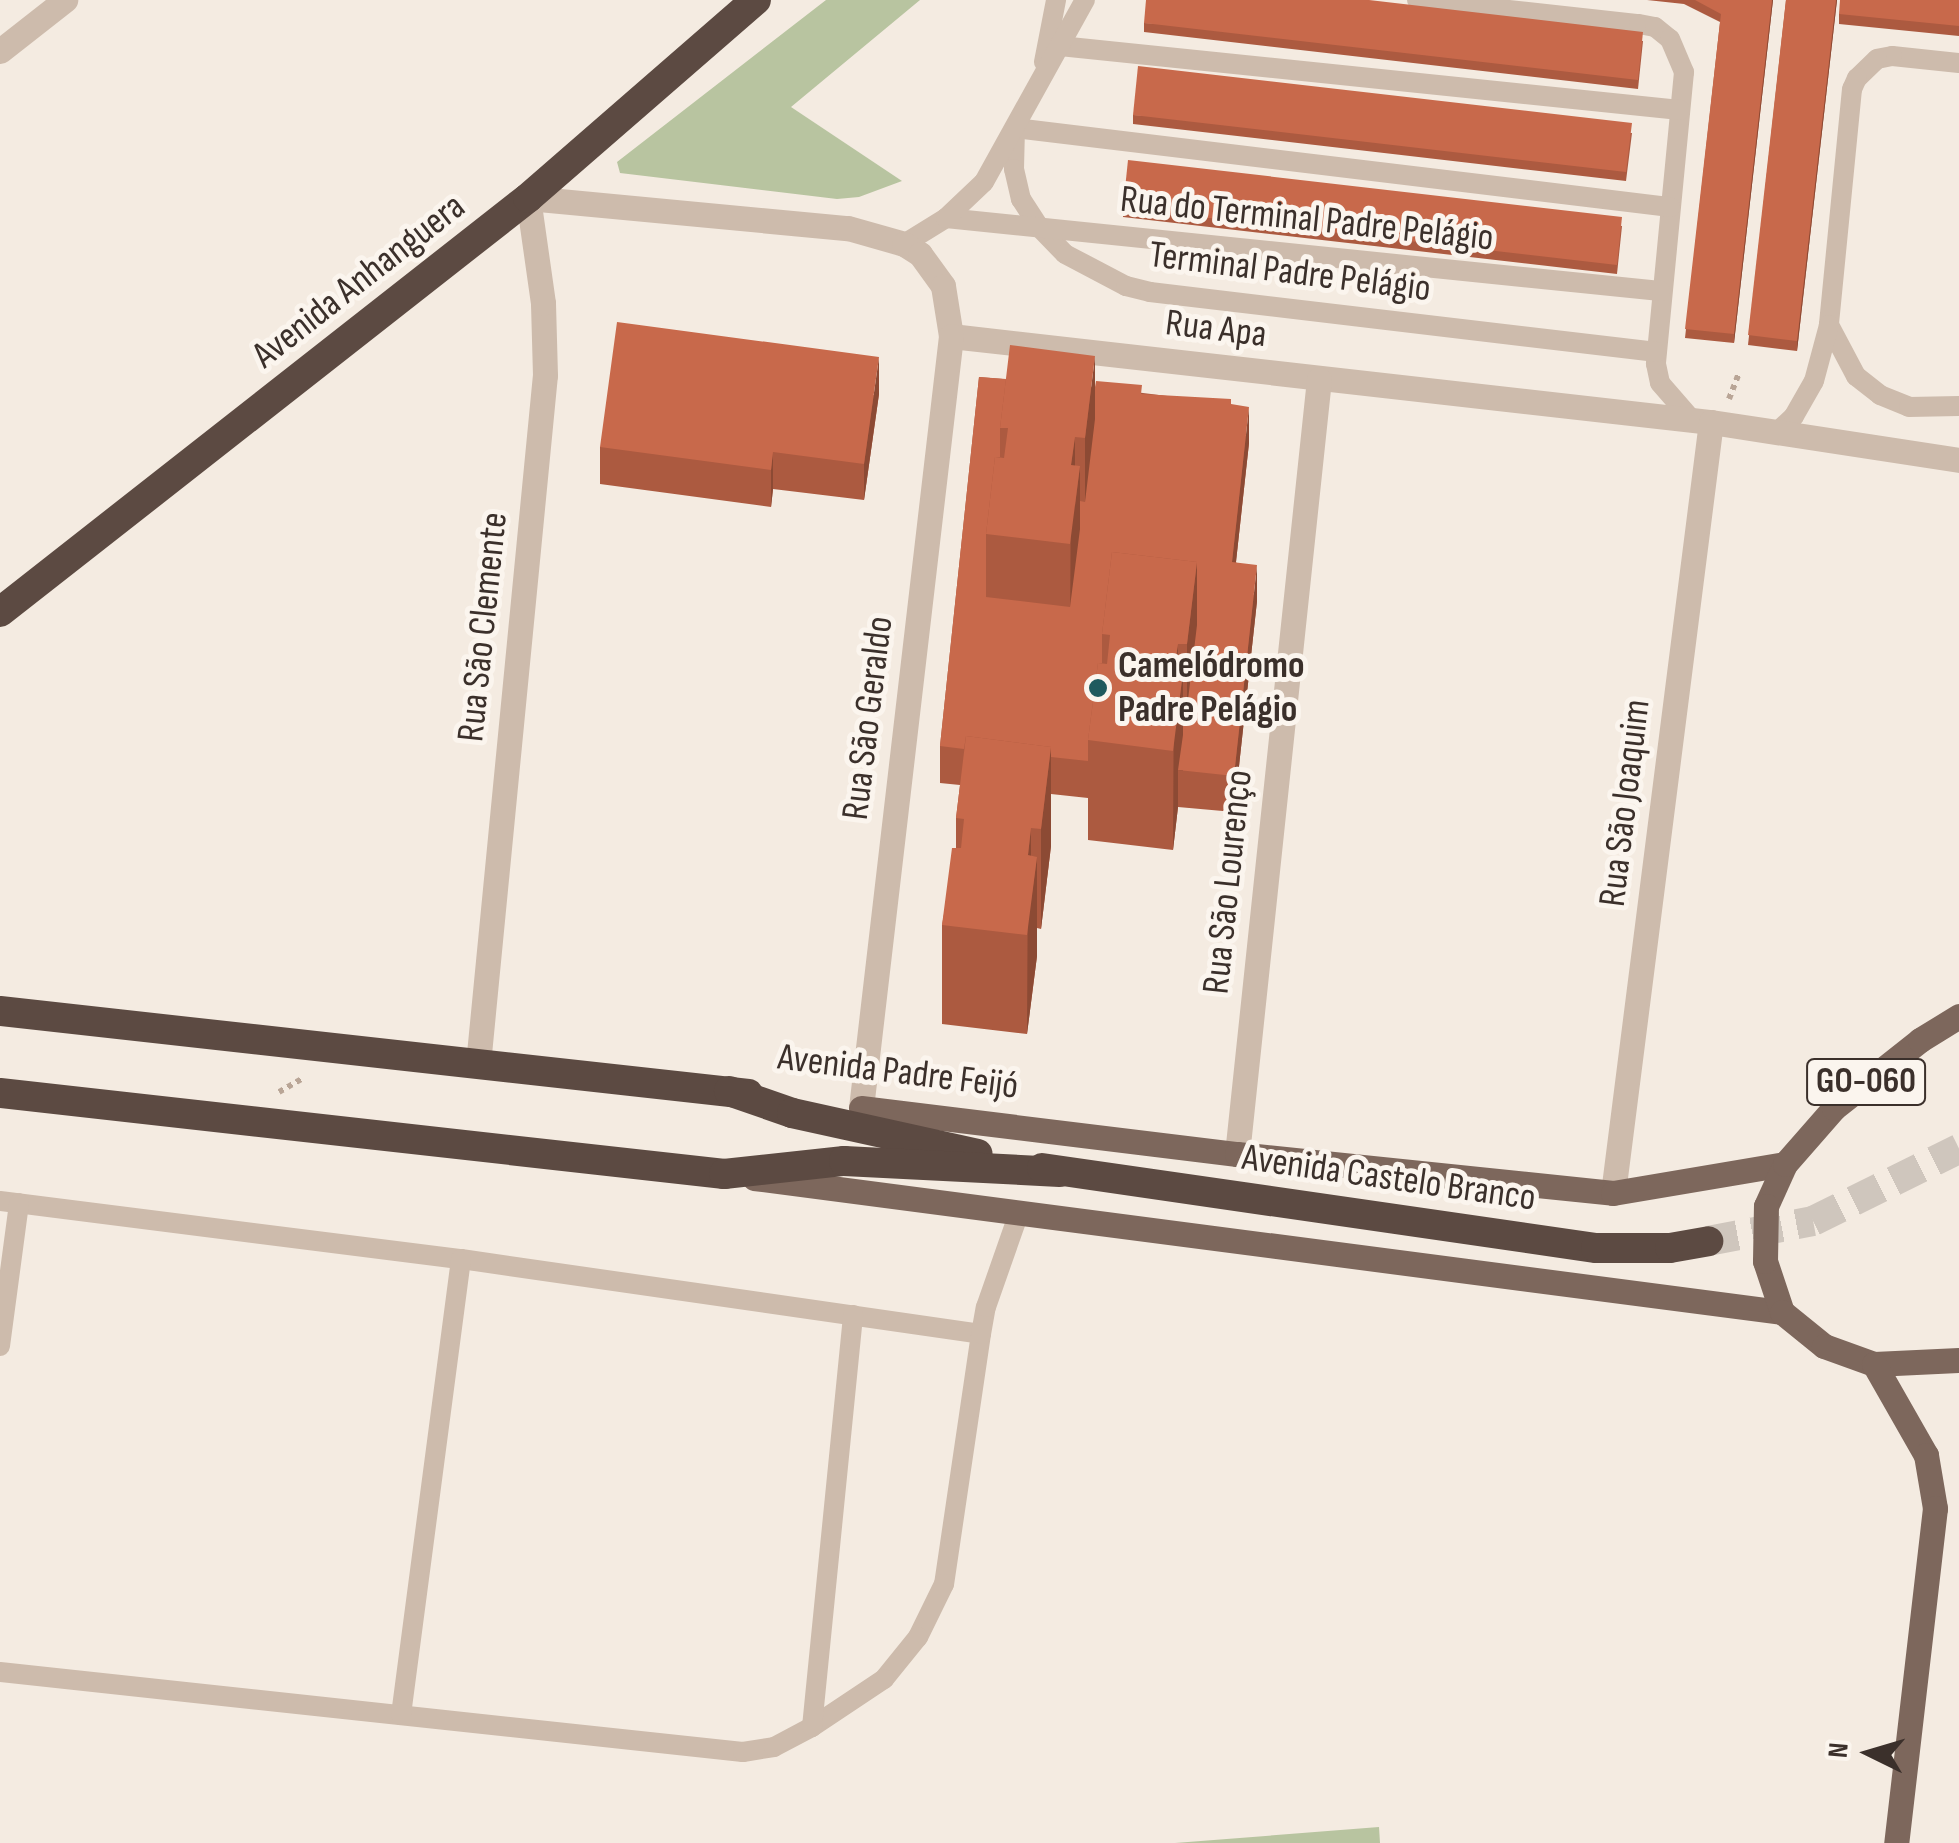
<!DOCTYPE html>
<html>
<head>
<meta charset="utf-8">
<style>
	body { margin:0 }
	#map { position:relative; width:1959px; height:1843px; overflow:hidden; background:#f4ebe1; font-family:"Sofia Sans Condensed",sans-serif }
	div>[style] { position:absolute }
	.green>* { inset:0; background:#b8c4a0 }
	.highway-tunnel>* { height:30px; margin-top:-15px; transform-origin:0; background:repeating-linear-gradient(90deg,#cfc6bd 0 30px,transparent 0 45px) }
	.path>* { height:6px; margin-top:-3px; transform-origin:0; background:repeating-linear-gradient(90deg,#b9a596 0 5px,transparent 0 10px) }
	.lane>* { height:20px; margin:-10px; padding:0 10px; transform-origin:10px; border-radius:10px; background:#cdbbac }
	.street>* { height:25px; margin:-12.5px; padding:0 12.5px; transform-origin:12.5px; border-radius:12.5px; background:#cdbbac }
	.primary>* { height:25px; margin:-12.5px; padding:0 12.5px; transform-origin:12.5px; border-radius:12.5px; background:#7d675c }
	.highway>* { height:30px; margin:-15px; padding:0 15px; transform-origin:15px; border-radius:15px; background:#5c4a42 }
	.primary-bridge>* { height:25px; margin:-12.5px; padding:0 12.5px; transform-origin:12.5px; border-radius:12.5px; background:#7d675c }
	.wall>* { inset:0; background:#ac5a40 }
	.shaded-wall>* { inset:0; background:#8c4a34 }
	.building>* { inset:0; background:#c8694b }
	.dots>* { width:28px; height:28px; translate:-50% -50%; box-sizing:border-box; border:5px solid #fbf5ee; border-radius:50% }
	span { translate:-50% -50%; white-space:nowrap; text-align:center; line-height:1.15; -webkit-text-stroke:10px #fbf5ee; paint-order:stroke }
	.shield-label span { padding:2px 8px; background:#fbf5ee; border:2px solid; border-radius:8px; -webkit-text-stroke-width:0 }
	.shield-label { font-size:35px; color:#3b302b; font-weight:700 }
	.street-label { font-size:38px; color:#3b302b }
	.poi-label { font-size:38px; color:#3b302b; font-weight:700 }
	.left { translate:0 -50%; text-align:left }
	.north { position:absolute; left:1819px; top:1703px; width:100px; height:100px; -webkit-text-stroke:8px #fbf5ee; paint-order:stroke; rotate:275deg; font-size:28px; font-weight:700; line-height:40px; text-align:center; color:#3b302b }
	.north::after { content:''; display:block; margin:auto; width:35px; height:45px; background:#3b302b; clip-path:polygon(50% 0,100% 100%,50% 72%,0 100%) }
</style>
</head>
<body>
<div id="map">
	<div class="green">
		<div style="clip-path:polygon(826px 0,920px 0,791px 107px,902px 181px,859px 197px,837px 199px,620px 173px,617px 162px)"></div>
		<div style="clip-path:polygon(1379px 1827px,1380px 1843px,1175px 1843px)"></div>
	</div>
	<div class="highway-tunnel">
		<div style="left:1708px;top:1241px;width:107px;rotate:-10.8deg"></div>
		<div style="left:1813px;top:1221px;width:163px;rotate:-26.3deg"></div>
	</div>
	<div class="path">
		<div style="left:1729px;top:399px;width:26px;rotate:-69deg"></div>
		<div style="left:279px;top:1092px;width:28px;rotate:-30deg"></div>
	</div>
	<div class="lane">
		<div style="left:1417px;top:0;width:223px;rotate:6.2deg"></div>
		<div style="left:1639px;top:24px;width:16px;rotate:11deg"></div>
		<div style="left:1655px;top:27px;width:19px;rotate:39deg"></div>
		<div style="left:1670px;top:39px;width:36px;rotate:67deg"></div>
		<div style="left:1684px;top:72px;width:293px;rotate:95.5deg"></div>
		<div style="left:1656px;top:364px;width:19px;rotate:78deg"></div>
		<div style="left:1660px;top:383px;width:50px;rotate:49deg"></div>
		<div style="left:1060px;top:46px;width:623px;rotate:5.89deg"></div>
		<div style="left:1044px;top:62px;width:63px;rotate:-79deg"></div>
		<div style="left:1959px;top:63px;width:67px;rotate:-174deg"></div>
		<div style="left:1892px;top:56px;width:15px;rotate:169deg"></div>
		<div style="left:1877px;top:59px;width:28px;rotate:136deg"></div>
		<div style="left:1857px;top:78px;width:12px;rotate:114deg"></div>
		<div style="left:1852px;top:89px;width:237px;rotate:95.6deg"></div>
		<div style="left:1829px;top:325px;width:58px;rotate:62.1deg"></div>
		<div style="left:1856px;top:376px;width:31px;rotate:38deg"></div>
		<div style="left:1880px;top:395px;width:31px;rotate:22deg"></div>
		<div style="left:1909px;top:407px;width:50px;rotate:-1.1deg"></div>
		<div style="left:1015px;top:128px;width:41px;rotate:91.4deg"></div>
		<div style="left:1014px;top:169px;width:31px;rotate:77deg"></div>
		<div style="left:1021px;top:199px;width:33px;rotate:57deg"></div>
		<div style="left:1039px;top:227px;width:37px;rotate:46deg"></div>
		<div style="left:1065px;top:254px;width:69px;rotate:27.7deg"></div>
		<div style="left:1126px;top:286px;width:25px;rotate:14deg"></div>
		<div style="left:1150px;top:292px;width:510px;rotate:6.76deg"></div>
		<div style="left:1015px;top:128px;width:660px;rotate:6.88deg"></div>
		<div style="left:946px;top:218px;width:718px;rotate:5.84deg"></div>
		<div style="left:904px;top:244px;width:49px;rotate:-31.8deg"></div>
		<div style="left:946px;top:218px;width:52px;rotate:-43.5deg"></div>
		<div style="left:984px;top:182px;width:208px;rotate:-61deg"></div>
		<div style="left:1777px;top:432px;width:23px;rotate:-43deg"></div>
		<div style="left:1794px;top:416px;width:40px;rotate:-60.3deg"></div>
		<div style="left:1814px;top:381px;width:58px;rotate:-75deg"></div>
		<div style="left:0;top:1201px;width:465px;rotate:7.2deg"></div>
		<div style="left:461px;top:1259px;width:525px;rotate:8.21deg"></div>
		<div style="left:981px;top:1334px;width:253px;rotate:98.4deg"></div>
		<div style="left:944px;top:1584px;width:59px;rotate:116.1deg"></div>
		<div style="left:918px;top:1637px;width:54px;rotate:129deg"></div>
		<div style="left:884px;top:1679px;width:87px;rotate:146.3deg"></div>
		<div style="left:981px;top:1334px;width:27px;rotate:-80deg"></div>
		<div style="left:986px;top:1307px;width:100px;rotate:-70.7deg"></div>
		<div style="left:0;top:1346px;width:144px;rotate:-82.4deg"></div>
		<div style="left:0;top:1672px;width:747px;rotate:6.15deg"></div>
		<div style="left:743px;top:1752px;width:31px;rotate:-9deg"></div>
		<div style="left:774px;top:1747px;width:43px;rotate:-27.8deg"></div>
		<div style="left:812px;top:1727px;width:414px;rotate:-84.3deg"></div>
		<div style="left:401px;top:1715px;width:460px;rotate:-82.5deg"></div>
	</div>
	<div class="street">
		<div style="left:0;top:51px;width:83px;rotate:-38.1deg"></div>
		<div style="left:951px;top:336px;width:765px;rotate:6.46deg"></div>
		<div style="left:1711px;top:422px;width:251px;rotate:8.7deg"></div>
		<div style="left:478px;top:1064px;width:692px;rotate:-84.45deg"></div>
		<div style="left:545px;top:375px;width:72px;rotate:-91.6deg"></div>
		<div style="left:543px;top:303px;width:106px;rotate:-98.1deg"></div>
		<div style="left:528px;top:198px;width:321px;rotate:5.4deg"></div>
		<div style="left:848px;top:228px;width:58px;rotate:15.9deg"></div>
		<div style="left:904px;top:244px;width:19px;rotate:32deg"></div>
		<div style="left:920px;top:254px;width:39px;rotate:54deg"></div>
		<div style="left:943px;top:286px;width:51px;rotate:80.9deg"></div>
		<div style="left:951px;top:336px;width:777px;rotate:96.65deg"></div>
		<div style="left:1237px;top:1154px;width:779px;rotate:-83.96deg"></div>
		<div style="left:1613px;top:1193px;width:777px;rotate:-82.76deg"></div>
	</div>
	<div class="primary">
		<div style="left:861px;top:1108px;width:379px;rotate:7deg"></div>
		<div style="left:1237px;top:1154px;width:378px;rotate:5.9deg"></div>
		<div style="left:1613px;top:1193px;width:174px;rotate:-9.6deg"></div>
		<div style="left:754px;top:1178px;width:1037px;rotate:7.43deg"></div>
		<div style="left:1766px;top:1206px;width:46px;rotate:-65.7deg"></div>
		<div style="left:1785px;top:1164px;width:74px;rotate:-48.8deg"></div>
		<div style="left:1834px;top:1108px;width:110px;rotate:-38.3deg"></div>
		<div style="left:1920px;top:1040px;width:46px;rotate:-31.6deg"></div>
		<div style="left:1765px;top:1261px;width:54px;rotate:71.6deg"></div>
		<div style="left:1782px;top:1312px;width:54px;rotate:39deg"></div>
		<div style="left:1824px;top:1346px;width:53px;rotate:19.8deg"></div>
		<div style="left:1874px;top:1364px;width:85px;rotate:-2.7deg"></div>
		<div style="left:1874px;top:1364px;width:105px;rotate:60.3deg"></div>
		<div style="left:1926px;top:1455px;width:54px;rotate:80.4deg"></div>
		<div style="left:1935px;top:1508px;width:337px;rotate:96.6deg"></div>
	</div>
	<div class="highway">
		<div style="left:0;top:612px;width:671px;rotate:-38.1deg"></div>
		<div style="left:528px;top:198px;width:302px;rotate:-41deg"></div>
		<div style="left:0;top:1011px;width:753px;rotate:6.33deg"></div>
		<div style="left:729px;top:1091px;width:67px;rotate:19.2deg"></div>
		<div style="left:792px;top:1113px;width:190px;rotate:12.4deg"></div>
		<div style="left:0;top:1093px;width:729px;rotate:6.38deg"></div>
		<div style="left:724px;top:1174px;width:121px;rotate:-6.2deg"></div>
		<div style="left:844px;top:1161px;width:216px;rotate:2.9deg"></div>
		<div style="left:1042px;top:1168px;width:560px;rotate:8.22deg"></div>
		<div style="left:1596px;top:1248px;width:74px"></div>
		<div style="left:1670px;top:1248px;width:39px;rotate:-10deg"></div>
	</div>
	<div class="primary-bridge">
		<div style="left:1765px;top:1261px;width:55px;rotate:-89deg"></div>
	</div>
	<div class="wall">
		<div style="clip-path:polygon(1647px 0,1773px 0,1734px 343px,1685px 338px,1720px 22px,1684px 4px)"></div>
		<div style="clip-path:polygon(1786px 0,1837px 0,1797px 351px,1748px 345px)"></div>
		<div style="clip-path:polygon(1959px 0,1959px 36px,1839px 24px,1839px 14px)"></div>
		<div style="clip-path:polygon(1144px 23px,1643px 41px,1638px 89px,1144px 32px)"></div>
		<div style="clip-path:polygon(1133px 115px,1632px 133px,1626px 181px,1133px 124px)"></div>
		<div style="clip-path:polygon(1123px 208px,1622px 226px,1617px 274px,1123px 217px)"></div>
		<div style="clip-path:polygon(979px 377px,1095px 387px,1231px 404px,1249px 443px,1236px 562px,1257px 601px,1234px 812px,1178px 807px,1173px 850px,1088px 840px,1088px 798px,1051px 794px,1051px 846px,1041px 929px,1037px 928px,1037px 956px,1027px 1034px,942px 1024px,942px 925px,956px 848px,956px 818px,960px 785px,940px 783px,940px 746px)"></div>
		<div style="clip-path:polygon(879px 394px,864px 500px,773px 489px,771px 507px,600px 484px,600px 447px)"></div>
	</div>
	<div class="shaded-wall">
		<div style="clip-path:polygon(1772px 0,1773px 0,1734px 343px,1734px 334px)"></div>
		<div style="clip-path:polygon(1836px 0,1837px 0,1797px 351px,1797px 341px)"></div>
		<div style="clip-path:polygon(1095px 356px,1095px 456px,1085px 538px,1085px 438px)"></div>
		<div style="clip-path:polygon(879px 357px,879px 394px,864px 500px,864px 464px)"></div>
		<div style="clip-path:polygon(1249px 407px,1249px 443px,1232px 598px,1232px 562px)"></div>
		<div style="clip-path:polygon(1075px 437px,1075px 506px,1080px 466px,1080px 566px,1070px 644px,1071px 465px)"></div>
		<div style="clip-path:polygon(773px 452px,773px 489px,771px 507px,771px 470px)"></div>
		<div style="clip-path:polygon(1197px 562px,1197px 662px,1187px 744px,1187px 644px)"></div>
		<div style="clip-path:polygon(1257px 565px,1257px 601px,1234px 812px,1234px 776px)"></div>
		<div style="clip-path:polygon(1178px 644px,1178px 712px,1183px 672px,1183px 771px,1178px 770px,1178px 807px,1173px 850px,1174px 671px)"></div>
		<div style="clip-path:polygon(1051px 747px,1051px 846px,1041px 929px,1041px 829px)"></div>
		<div style="clip-path:polygon(1031px 828px,1031px 901px,1037px 857px,1037px 956px,1027px 1034px,1028px 855px)"></div>
	</div>
	<div class="building">
		<div style="clip-path:polygon(1146px 0,1369px 0,1643px 32px,1638px 80px,1144px 23px)"></div>
		<div style="clip-path:polygon(1695px 0,1772px 0,1734px 334px,1685px 329px,1721px 14px)"></div>
		<div style="clip-path:polygon(1786px 0,1836px 0,1797px 341px,1748px 335px)"></div>
		<div style="clip-path:polygon(1840px 0,1959px 0,1959px 26px,1839px 14px)"></div>
		<div style="clip-path:polygon(1138px 66px,1632px 123px,1626px 172px,1133px 115px)"></div>
		<div style="clip-path:polygon(1128px 160px,1622px 217px,1617px 265px,1123px 208px)"></div>
		<div style="clip-path:polygon(617px 322px,879px 357px,864px 464px,773px 452px,771px 470px,600px 447px)"></div>
		<div style="clip-path:polygon(1010px 345px,1095px 356px,1085px 438px,1075px 437px,1071px 465px,1080px 466px,1070px 544px,986px 534px,995px 457px,1004px 458px,1008px 428px,1000px 428px)"></div>
		<div style="clip-path:polygon(979px 377px,1006px 379px,1000px 428px,1000px 457px,995px 457px,986px 534px,986px 597px,1070px 607px,1080px 529px,1080px 501px,1085px 502px,1095px 419px,1095px 387px,1096px 381px,1142px 385px,1141px 394px,1231px 399px,1231px 404px,1249px 407px,1232px 562px,1257px 565px,1234px 776px,1178px 770px,1183px 735px,1183px 707px,1187px 708px,1197px 625px,1197px 562px,1112px 552px,1102px 634px,1102px 663px,1098px 663px,1088px 740px,1088px 761px,1051px 757px,1051px 747px,966px 736px,964px 749px,940px 746px)"></div>
		<div style="clip-path:polygon(1112px 552px,1197px 562px,1187px 644px,1178px 644px,1174px 671px,1183px 672px,1173px 751px,1088px 740px,1098px 663px,1107px 664px,1110px 635px,1102px 634px)"></div>
		<div style="clip-path:polygon(966px 736px,1051px 747px,1041px 829px,1031px 828px,1028px 855px,1037px 857px,1027px 935px,942px 925px,952px 848px,961px 848px,964px 819px,956px 818px)"></div>
	</div>
	<div class="dots">
		<div style="left:1098px;top:688px;background:#1f5a5e"></div>
	</div>
	<div class="shield-label">
		<span style="left:1866px;top:1082px">GO-060</span>
	</div>
	<div class="street-label">
		<span style="left:1307px;top:219px;rotate:6deg">Rua do Terminal Padre Pelágio</span>
		<span style="left:1290px;top:272px;rotate:7deg">Terminal Padre Pelágio</span>
		<span style="left:359px;top:281px;rotate:-38deg">Avenida Anhanguera</span>
		<span style="left:1216px;top:329px;rotate:7deg">Rua Apa</span>
		<span style="left:483px;top:627px;rotate:-84deg">Rua São Clemente</span>
		<span style="left:868px;top:718px;rotate:-83deg">Rua São Geraldo</span>
		<span style="left:1625px;top:803px;rotate:-83deg">Rua São Joaquim</span>
		<span style="left:1228px;top:882px;rotate:-84deg">Rua São Lourenço</span>
		<span style="left:898px;top:1072px;rotate:7deg">Avenida Padre Feijó</span>
		<span style="left:1389px;top:1178px;rotate:8deg">Avenida Castelo Branco</span>
	</div>
	<div class="poi-label">
		<span class="left" style="left:1118px;top:688px">Camelódromo<br>Padre Pelágio</span>
	</div>
	<div class="north">N</div>
</div>
</body>
</html>
